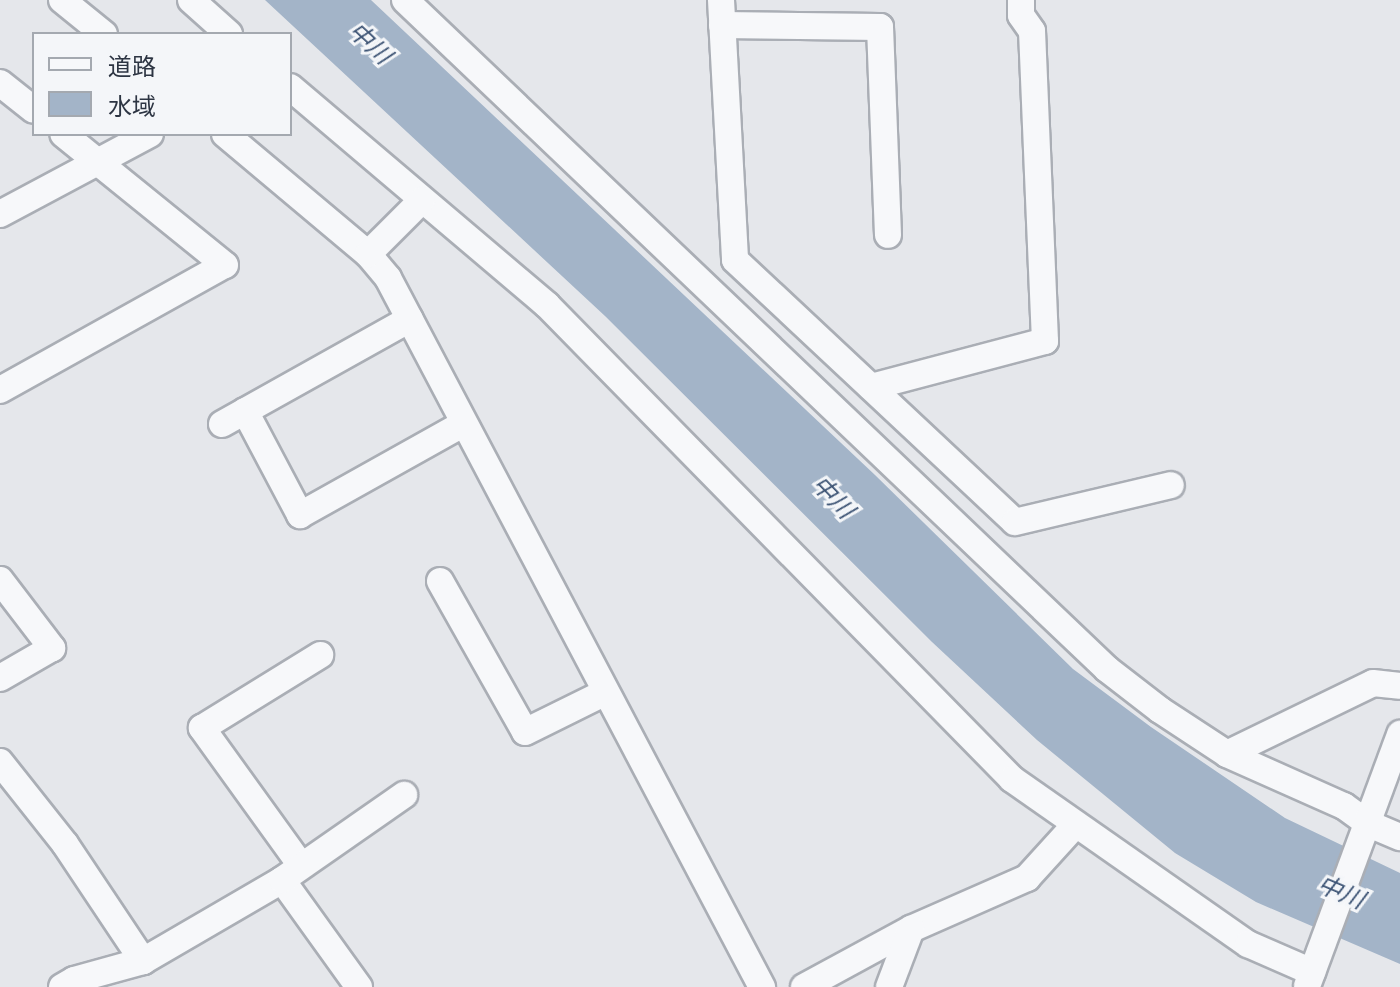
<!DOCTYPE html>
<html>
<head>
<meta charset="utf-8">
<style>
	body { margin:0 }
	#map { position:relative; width:1400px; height:987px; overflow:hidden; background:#e5e7eb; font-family:"Public Sans","Noto Sans JP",sans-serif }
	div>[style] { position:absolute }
	.water>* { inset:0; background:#a3b4c8 }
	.roads { filter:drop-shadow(2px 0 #aaaeb5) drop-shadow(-2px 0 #aaaeb5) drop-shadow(0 2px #aaaeb5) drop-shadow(0 -2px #aaaeb5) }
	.minor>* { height:26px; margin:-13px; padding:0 13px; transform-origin:13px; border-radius:13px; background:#f7f8fa }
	span { translate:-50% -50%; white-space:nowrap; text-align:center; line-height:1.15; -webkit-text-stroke:6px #f4f6f9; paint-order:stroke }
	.water-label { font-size:24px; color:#3b5273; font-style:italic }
	.legend { position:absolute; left:32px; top:32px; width:260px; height:104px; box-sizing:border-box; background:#f4f6f9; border:2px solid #a4a9b0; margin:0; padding:10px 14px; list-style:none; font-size:24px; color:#2d3543 }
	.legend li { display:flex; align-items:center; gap:16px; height:40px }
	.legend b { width:40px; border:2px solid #a4a9b0 }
</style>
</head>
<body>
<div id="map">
	<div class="water">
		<div style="clip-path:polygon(265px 0,371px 0,875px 475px,1073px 669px,1151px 727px,1285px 818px,1400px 873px,1400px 964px,1256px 902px,1175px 853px,1037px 740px,932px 642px,605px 316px)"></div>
	</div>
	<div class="roads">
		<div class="minor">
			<div style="left:62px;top:0;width:54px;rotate:39deg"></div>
			<div style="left:191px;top:0;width:51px;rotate:41.8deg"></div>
			<div style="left:405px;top:0;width:970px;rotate:43.62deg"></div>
			<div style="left:1107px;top:669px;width:67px;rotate:37.7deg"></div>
			<div style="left:1160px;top:710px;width:80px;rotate:33.3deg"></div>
			<div style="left:1227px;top:754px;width:128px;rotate:24deg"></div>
			<div style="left:1344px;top:806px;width:31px;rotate:36deg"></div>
			<div style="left:1369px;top:824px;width:34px;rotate:23deg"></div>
			<div style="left:721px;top:0;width:260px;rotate:86.9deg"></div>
			<div style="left:735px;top:260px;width:383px;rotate:43.1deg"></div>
			<div style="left:1015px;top:522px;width:160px;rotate:-13.3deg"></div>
			<div style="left:722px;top:25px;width:158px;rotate:0.7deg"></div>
			<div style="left:880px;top:27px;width:208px;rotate:87.8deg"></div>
			<div style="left:0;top:83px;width:43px;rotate:38.5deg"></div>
			<div style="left:290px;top:87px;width:337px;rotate:40.3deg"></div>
			<div style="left:547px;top:305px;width:664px;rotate:45.55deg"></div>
			<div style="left:1012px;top:779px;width:288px;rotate:35deg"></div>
			<div style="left:1248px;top:944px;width:70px;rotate:23.6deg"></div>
			<div style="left:225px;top:134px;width:187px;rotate:40deg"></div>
			<div style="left:368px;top:254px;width:31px;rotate:50deg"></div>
			<div style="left:388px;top:278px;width:802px;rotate:62.19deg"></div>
			<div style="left:0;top:214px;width:170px;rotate:-28.1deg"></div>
			<div style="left:368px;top:254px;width:76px;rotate:-45deg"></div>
			<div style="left:871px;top:387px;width:180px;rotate:-14.8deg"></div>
			<div style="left:1045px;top:341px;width:310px;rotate:-92.4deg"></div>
			<div style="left:1032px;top:31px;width:19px;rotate:-125deg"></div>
			<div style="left:1021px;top:15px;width:15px;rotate:-90deg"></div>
			<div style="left:0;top:390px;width:257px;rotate:-29.1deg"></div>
			<div style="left:225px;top:265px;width:208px;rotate:-141deg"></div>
			<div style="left:245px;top:411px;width:118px;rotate:62.1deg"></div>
			<div style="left:300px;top:515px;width:187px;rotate:-29.2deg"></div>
			<div style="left:222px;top:424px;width:215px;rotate:-29.2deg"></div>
			<div style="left:0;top:580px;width:86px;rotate:52.6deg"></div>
			<div style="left:52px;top:648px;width:60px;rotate:150deg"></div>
			<div style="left:440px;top:581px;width:173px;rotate:60.6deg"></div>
			<div style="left:525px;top:732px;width:90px;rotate:-26.3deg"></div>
			<div style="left:1227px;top:754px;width:162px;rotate:-25.9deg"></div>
			<div style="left:1373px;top:683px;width:27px;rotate:6deg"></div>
			<div style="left:0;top:762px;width:105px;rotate:51.6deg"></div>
			<div style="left:65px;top:844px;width:141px;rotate:56.3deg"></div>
			<div style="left:300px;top:864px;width:168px;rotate:-125.8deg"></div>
			<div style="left:202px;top:728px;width:139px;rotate:-31.7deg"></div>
			<div style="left:282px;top:880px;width:132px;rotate:54.3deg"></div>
			<div style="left:1307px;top:986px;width:269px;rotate:-69.7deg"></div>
			<div style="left:62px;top:987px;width:14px;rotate:-30deg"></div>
			<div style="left:74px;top:980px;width:72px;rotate:-15.4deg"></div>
			<div style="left:143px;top:961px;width:161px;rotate:-30.2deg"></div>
			<div style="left:282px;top:880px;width:149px;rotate:-34.9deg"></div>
			<div style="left:804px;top:987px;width:122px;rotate:-28.5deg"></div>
			<div style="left:911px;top:929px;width:127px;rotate:-23.7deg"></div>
			<div style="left:1027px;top:878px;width:72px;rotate:-47.8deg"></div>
			<div style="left:889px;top:987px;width:62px;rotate:-69.2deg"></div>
		</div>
	</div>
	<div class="water-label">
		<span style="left:370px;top:43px;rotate:43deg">中川</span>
		<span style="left:833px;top:497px;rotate:46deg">中川</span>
		<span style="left:1341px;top:892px;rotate:23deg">中川</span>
	</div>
	<ul class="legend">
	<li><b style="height:10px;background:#f7f8fa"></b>道路</li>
	<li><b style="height:22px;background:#a3b4c8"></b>水域</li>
	</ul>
</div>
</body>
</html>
